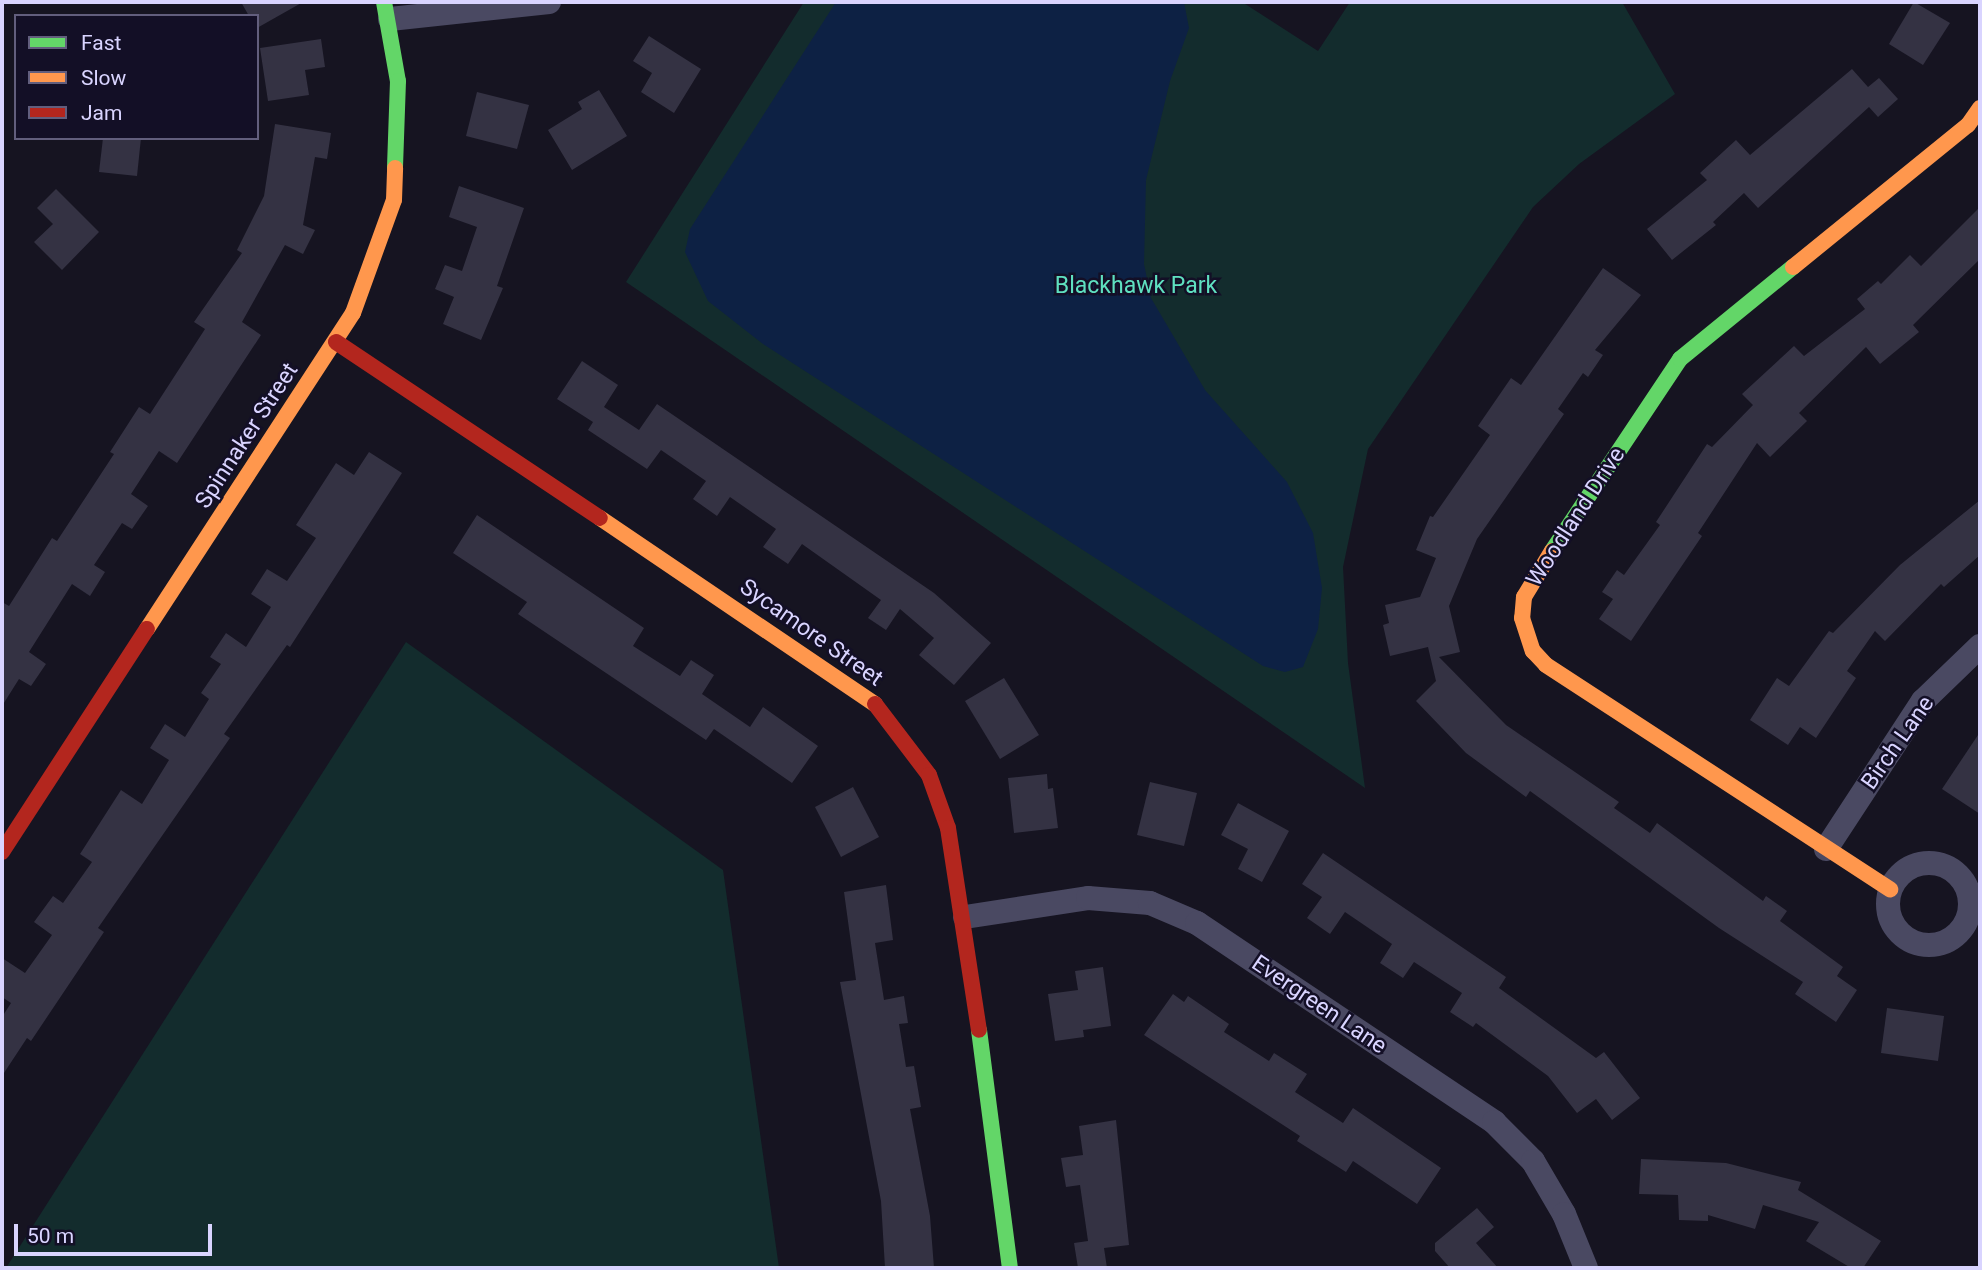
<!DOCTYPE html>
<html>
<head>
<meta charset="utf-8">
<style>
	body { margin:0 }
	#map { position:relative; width:1982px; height:1270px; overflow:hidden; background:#161421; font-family:Roboto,sans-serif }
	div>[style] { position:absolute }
	.green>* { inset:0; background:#132c2d }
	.water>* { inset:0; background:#0d2144 }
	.building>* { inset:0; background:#343243 }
	.street>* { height:24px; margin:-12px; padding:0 12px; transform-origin:12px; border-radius:12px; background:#4a4962 }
	.street>.ring { margin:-12px; padding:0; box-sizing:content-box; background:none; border:24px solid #4a4962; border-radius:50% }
	.fast>* { height:16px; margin:-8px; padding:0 8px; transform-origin:8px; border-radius:8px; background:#63d668 }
	.slow>* { height:16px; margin:-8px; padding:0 8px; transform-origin:8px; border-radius:8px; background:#ff974d }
	.jam>* { height:16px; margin:-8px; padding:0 8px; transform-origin:8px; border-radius:8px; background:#b3261e }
	span { translate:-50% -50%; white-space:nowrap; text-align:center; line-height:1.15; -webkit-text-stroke:5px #130f26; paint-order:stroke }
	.park-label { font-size:23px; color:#5fe0c0 }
	.street-label { font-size:23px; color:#d9d4ff }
	.frame { position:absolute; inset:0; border:4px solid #d9d4ff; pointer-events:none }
	.legend { position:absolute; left:14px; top:14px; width:245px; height:126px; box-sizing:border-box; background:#130f26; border:2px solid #625e7d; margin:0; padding:9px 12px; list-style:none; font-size:21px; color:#d9d4ff }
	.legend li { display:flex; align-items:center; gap:14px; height:35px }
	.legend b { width:35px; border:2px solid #625e7d }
	.scale { position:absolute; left:14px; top:1224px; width:198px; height:32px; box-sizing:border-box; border:4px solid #d9d4ff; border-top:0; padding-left:9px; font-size:21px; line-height:24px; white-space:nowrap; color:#d9d4ff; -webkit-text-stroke:5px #130f26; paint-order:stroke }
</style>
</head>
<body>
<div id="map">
	<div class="green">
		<div style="clip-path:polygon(804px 2px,1242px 2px,1318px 51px,1350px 2px,1622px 2px,1675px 94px,1579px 164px,1533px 207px,1368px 449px,1343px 567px,1348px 663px,1365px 788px,626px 282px)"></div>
		<div style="clip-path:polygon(406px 642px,723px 870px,779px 1268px,6px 1268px)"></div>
	</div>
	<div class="water">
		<div style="clip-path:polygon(836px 2px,1184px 2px,1189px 28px,1170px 81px,1146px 180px,1144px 264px,1151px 298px,1205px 390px,1287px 482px,1313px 533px,1322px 588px,1318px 629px,1303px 667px,1285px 672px,1263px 666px,763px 344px,708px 301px,685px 252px,690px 229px)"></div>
	</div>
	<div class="building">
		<div style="clip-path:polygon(241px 2px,303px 2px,257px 28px,257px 16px,249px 16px)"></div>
		<div style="clip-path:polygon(1914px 2px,1950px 23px,1923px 65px,1889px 44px)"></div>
		<div style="clip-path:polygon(649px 36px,701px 69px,674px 113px,641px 92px,652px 73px,633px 61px)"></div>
		<div style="clip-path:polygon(321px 39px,325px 67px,305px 70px,309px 95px,268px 101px,260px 48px)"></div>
		<div style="clip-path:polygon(1852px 69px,1868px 87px,1879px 78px,1898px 99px,1878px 117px,1869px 107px,1758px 208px,1744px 193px,1713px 222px,1716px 225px,1672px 260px,1647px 229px,1707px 180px,1700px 173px,1736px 140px,1750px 155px)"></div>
		<div style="clip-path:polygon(599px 90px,627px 136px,572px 170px,548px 130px,582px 109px,578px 102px)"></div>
		<div style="clip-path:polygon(477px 92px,529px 105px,517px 149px,466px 136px)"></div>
		<div style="clip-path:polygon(275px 124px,331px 133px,327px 159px,315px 157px,303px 225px,315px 230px,303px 254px,285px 245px,242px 322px,261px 335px,177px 463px,159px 451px,131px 494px,148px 506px,132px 529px,122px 523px,94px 565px,105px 572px,90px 596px,72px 584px,29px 652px,46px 664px,31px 686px,19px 679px,2px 706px,2px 602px,9px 606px,52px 538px,57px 541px,114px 454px,110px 452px,139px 407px,150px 414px,205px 329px,194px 322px,242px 253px,237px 250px,264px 196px)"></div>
		<div style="clip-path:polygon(103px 138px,141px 138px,137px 176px,99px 172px)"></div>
		<div style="clip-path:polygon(459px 186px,524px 208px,497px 286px,503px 288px,481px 340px,443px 324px,454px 297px,435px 289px,445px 265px,462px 271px,477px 227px,449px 217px)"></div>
		<div style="clip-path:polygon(56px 189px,99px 232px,62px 270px,34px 242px,53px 224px,37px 208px)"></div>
		<div style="clip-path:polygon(1980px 207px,1980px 259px,1913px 325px,1919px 332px,1880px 364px,1866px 347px,1799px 413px,1807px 421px,1770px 457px,1757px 443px,1698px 533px,1702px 536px,1631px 641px,1599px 619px,1613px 599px,1602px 592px,1617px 570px,1624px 575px,1660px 525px,1656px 522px,1707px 444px,1712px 447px,1753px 405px,1742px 394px,1794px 346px,1804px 356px,1865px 309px,1857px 299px,1878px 281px,1881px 284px,1910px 255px,1921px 266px)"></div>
		<div style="clip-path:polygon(1603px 268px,1641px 295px,1595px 350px,1603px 355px,1588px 377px,1583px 373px,1558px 409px,1564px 414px,1477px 539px,1449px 606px,1460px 652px,1439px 657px,1506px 725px,1619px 802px,1614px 808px,1650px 833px,1657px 823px,1763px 901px,1766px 896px,1787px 911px,1780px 921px,1843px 967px,1837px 976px,1857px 990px,1836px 1022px,1795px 994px,1803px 982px,1719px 928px,1530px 791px,1526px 797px,1466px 753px,1416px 701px,1436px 681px,1428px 647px,1390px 656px,1383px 625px,1389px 623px,1385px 605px,1420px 597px,1436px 558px,1416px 550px,1430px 516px,1433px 517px,1490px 435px,1478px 426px,1511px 378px,1521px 385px)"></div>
		<div style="clip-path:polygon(582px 361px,618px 385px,604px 407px,639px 430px,657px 404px,934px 593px,991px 643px,954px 685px,919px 655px,934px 638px,900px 609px,886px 630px,868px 618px,881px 600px,802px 544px,788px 564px,763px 547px,776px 529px,730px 497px,717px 516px,693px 499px,706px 481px,661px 450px,647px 469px,588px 430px,593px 422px,557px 399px)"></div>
		<div style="clip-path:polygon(369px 452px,402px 473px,290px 647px,287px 645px,224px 734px,230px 738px,98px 928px,104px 932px,31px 1041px,27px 1038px,2px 1076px,2px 1017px,11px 1003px,2px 997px,2px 958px,25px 973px,52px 935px,34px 922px,53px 896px,63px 903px,92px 862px,80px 854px,121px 790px,142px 804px,169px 760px,150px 748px,165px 724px,185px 737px,209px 699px,201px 693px,221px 664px,210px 657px,226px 633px,246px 647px,271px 607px,251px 594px,267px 569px,287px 581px,316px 538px,296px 525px,336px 463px,354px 475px)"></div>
		<div style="clip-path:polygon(1980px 500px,1980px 555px,1944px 587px,1941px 584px,1885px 641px,1875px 631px,1847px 671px,1856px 678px,1816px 738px,1800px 727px,1788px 745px,1750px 720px,1777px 678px,1789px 686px,1829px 631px,1833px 633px,1900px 565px)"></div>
		<div style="clip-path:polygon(477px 515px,644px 628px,633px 646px,680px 676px,691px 660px,714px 675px,702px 694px,750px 727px,763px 707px,818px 746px,792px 783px,714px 729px,706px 740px,518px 614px,527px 602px,453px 553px)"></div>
		<div style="clip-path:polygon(1004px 678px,1039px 735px,1000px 759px,965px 701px)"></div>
		<div style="clip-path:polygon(1980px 732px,1980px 814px,1942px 789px)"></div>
		<div style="clip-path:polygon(1047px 774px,1048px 789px,1053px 788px,1058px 828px,1014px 833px,1008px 778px)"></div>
		<div style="clip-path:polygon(1150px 782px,1197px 793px,1184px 846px,1137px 835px)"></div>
		<div style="clip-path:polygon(853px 787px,879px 837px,841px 857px,815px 807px)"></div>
		<div style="clip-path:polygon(1238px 803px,1289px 831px,1262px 882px,1238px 869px,1248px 849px,1221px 835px)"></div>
		<div style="clip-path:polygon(1323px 853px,1506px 977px,1499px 988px,1596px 1058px,1604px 1052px,1640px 1098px,1612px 1120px,1596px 1099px,1577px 1113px,1548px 1076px,1476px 1023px,1473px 1027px,1450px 1012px,1462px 993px,1414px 962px,1403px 978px,1380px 963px,1392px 944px,1345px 912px,1330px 934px,1307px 918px,1322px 897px,1302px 884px)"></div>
		<div style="clip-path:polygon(886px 885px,893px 940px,875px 943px,884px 1000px,904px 996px,908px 1023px,899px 1024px,906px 1067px,914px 1066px,921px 1107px,910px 1109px,930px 1216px,934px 1268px,885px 1268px,881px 1201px,840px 982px,856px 980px,844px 892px)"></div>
		<div style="clip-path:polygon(1103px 967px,1111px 1026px,1083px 1030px,1084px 1037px,1055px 1041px,1048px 994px,1078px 990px,1075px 971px)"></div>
		<div style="clip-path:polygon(1173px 994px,1184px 1002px,1188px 996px,1229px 1024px,1224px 1032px,1269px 1061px,1274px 1053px,1307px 1074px,1295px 1092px,1343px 1123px,1353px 1108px,1441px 1168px,1417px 1204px,1353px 1161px,1346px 1172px,1297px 1141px,1300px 1136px,1144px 1035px)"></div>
		<div style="clip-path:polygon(1887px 1008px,1944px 1016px,1938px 1061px,1881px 1053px)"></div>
		<div style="clip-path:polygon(1116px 1120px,1129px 1245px,1104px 1248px,1107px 1268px,1078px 1268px,1074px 1243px,1088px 1241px,1080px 1185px,1066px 1187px,1061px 1158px,1083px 1155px,1079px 1126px)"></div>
		<div style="clip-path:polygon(1641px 1159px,1726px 1163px,1801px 1182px,1798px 1190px,1881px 1241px,1863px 1268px,1851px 1268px,1806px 1241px,1819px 1222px,1763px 1205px,1755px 1229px,1708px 1215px,1708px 1221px,1679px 1220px,1678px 1195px,1639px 1194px)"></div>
		<div style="clip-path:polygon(1477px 1208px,1494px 1227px,1476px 1243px,1498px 1268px,1450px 1268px,1435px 1251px,1435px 1243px)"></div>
	</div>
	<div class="street">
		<div style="left:390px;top:19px;width:160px;rotate:-6.1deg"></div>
		<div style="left:1826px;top:849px;width:177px;rotate:-56.8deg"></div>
		<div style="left:1923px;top:701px;width:79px;rotate:-44deg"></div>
		<div class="ring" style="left:1888px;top:863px;width:58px;height:58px"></div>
		<div style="left:965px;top:917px;width:124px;rotate:-8.8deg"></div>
		<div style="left:1088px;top:898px;width:62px;rotate:4.6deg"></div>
		<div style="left:1150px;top:903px;width:51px;rotate:23.1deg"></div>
		<div style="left:1197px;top:923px;width:358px;rotate:33.8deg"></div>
		<div style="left:1494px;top:1122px;width:55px;rotate:45deg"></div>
		<div style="left:1533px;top:1161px;width:61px;rotate:59.7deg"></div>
		<div style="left:1564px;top:1214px;width:58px;rotate:67.8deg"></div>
	</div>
	<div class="fast">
		<div style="left:384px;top:2px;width:80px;rotate:80deg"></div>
		<div style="left:398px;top:81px;width:87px;rotate:92deg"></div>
		<div style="left:1552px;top:551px;width:231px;rotate:-56.3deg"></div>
		<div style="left:1680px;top:359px;width:146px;rotate:-39.2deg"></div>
		<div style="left:979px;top:1030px;width:240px;rotate:82.6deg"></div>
	</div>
	<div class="slow">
		<div style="left:1793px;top:267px;width:225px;rotate:-39.1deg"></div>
		<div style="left:1968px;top:125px;width:21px;rotate:-55deg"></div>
		<div style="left:600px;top:518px;width:332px;rotate:34.1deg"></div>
		<div style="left:1552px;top:551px;width:54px;rotate:121.3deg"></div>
		<div style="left:1524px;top:597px;width:21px;rotate:95deg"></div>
		<div style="left:1522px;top:618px;width:35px;rotate:72deg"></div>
		<div style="left:1533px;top:651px;width:19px;rotate:47deg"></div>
		<div style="left:1546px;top:665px;width:411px;rotate:33.1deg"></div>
		<div style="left:147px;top:629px;width:377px;rotate:-56.9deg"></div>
		<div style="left:353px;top:313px;width:120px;rotate:-70.1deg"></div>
		<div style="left:394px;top:200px;width:32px;rotate:-88deg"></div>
	</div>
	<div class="jam">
		<div style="left:336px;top:342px;width:317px;rotate:33.7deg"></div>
		<div style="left:875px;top:704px;width:89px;rotate:52.7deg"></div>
		<div style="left:929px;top:775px;width:56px;rotate:70.3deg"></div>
		<div style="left:948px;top:828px;width:204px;rotate:81.3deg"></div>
		<div style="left:2px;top:852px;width:266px;rotate:-57deg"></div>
	</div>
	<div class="park-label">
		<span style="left:1136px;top:286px">Blackhawk Park</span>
	</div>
	<div class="street-label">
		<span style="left:247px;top:436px;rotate:-57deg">Spinnaker Street</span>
		<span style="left:1576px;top:517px;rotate:-57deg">Woodland Drive</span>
		<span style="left:811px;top:633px;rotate:35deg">Sycamore Street</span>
		<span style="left:1898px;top:743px;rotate:-55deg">Birch Lane</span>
		<span style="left:1319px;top:1005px;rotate:34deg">Evergreen Lane</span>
	</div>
	<div class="frame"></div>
	<ul class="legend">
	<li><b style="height:9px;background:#63d668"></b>Fast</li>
	<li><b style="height:9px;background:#ff974d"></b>Slow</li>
	<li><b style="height:9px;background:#b3261e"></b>Jam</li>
	</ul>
	<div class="scale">50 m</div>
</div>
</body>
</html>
